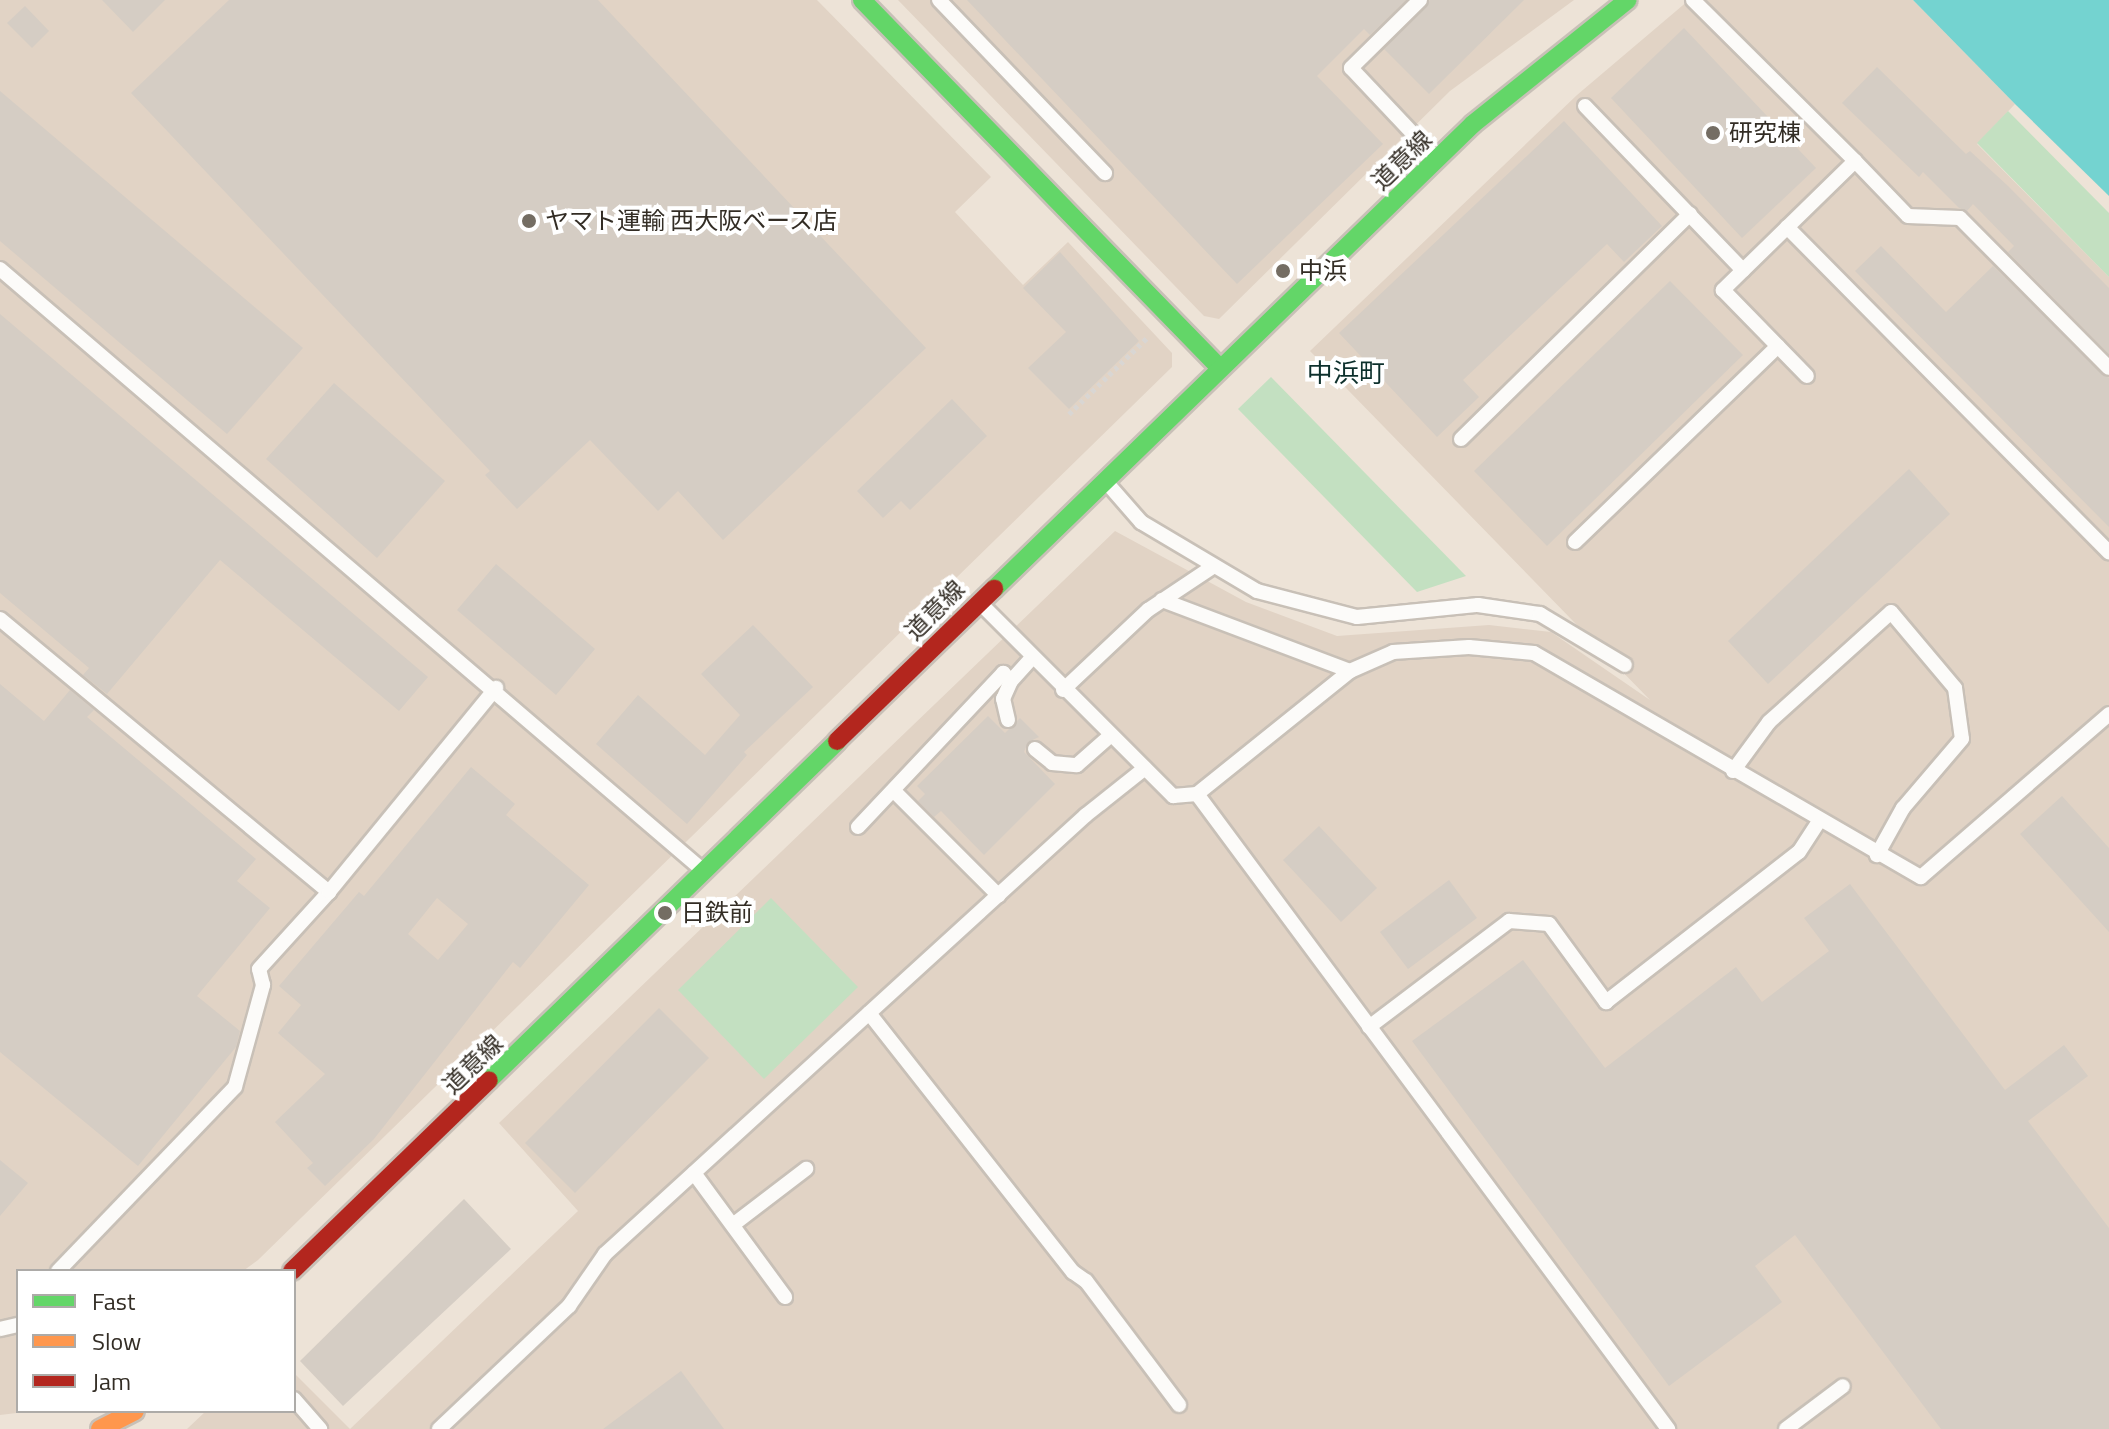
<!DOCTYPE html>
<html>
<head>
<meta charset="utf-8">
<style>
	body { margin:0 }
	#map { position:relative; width:2109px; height:1429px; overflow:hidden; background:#ede3d7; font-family:"Titillium Web","Noto Sans JP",sans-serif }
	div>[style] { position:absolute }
	.industrial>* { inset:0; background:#e1d3c5 }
	.green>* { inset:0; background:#c3e0c1 }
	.water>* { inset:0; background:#74d3d0 }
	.building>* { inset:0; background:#d5cdc4 }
	.path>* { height:5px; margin-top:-2.5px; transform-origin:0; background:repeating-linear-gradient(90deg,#d9d6d3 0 4px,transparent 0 8px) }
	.roads { filter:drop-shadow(2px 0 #c8c0b7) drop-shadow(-2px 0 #c8c0b7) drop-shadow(0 2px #c8c0b7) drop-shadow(0 -2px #c8c0b7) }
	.lane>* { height:14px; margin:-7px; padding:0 7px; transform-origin:7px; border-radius:7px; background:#fcfbf9 }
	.fast>* { height:18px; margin:-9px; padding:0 9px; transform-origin:9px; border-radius:9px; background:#63d668 }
	.slow>* { height:18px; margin:-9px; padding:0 9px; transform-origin:9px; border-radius:9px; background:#ff974d }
	.jam>* { height:18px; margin:-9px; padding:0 9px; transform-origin:9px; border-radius:9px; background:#b3261e }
	.dots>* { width:22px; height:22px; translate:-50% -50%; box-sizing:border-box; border:4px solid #fff; border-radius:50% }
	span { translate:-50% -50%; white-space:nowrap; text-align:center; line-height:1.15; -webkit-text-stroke:8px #fff; paint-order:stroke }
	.poi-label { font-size:24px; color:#332d25 }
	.left { translate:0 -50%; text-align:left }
	.street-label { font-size:24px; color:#332d25 }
	.neighbourhood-label { font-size:26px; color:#0d302c }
	.legend { position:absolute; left:16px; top:1269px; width:280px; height:144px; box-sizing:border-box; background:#fff; border:2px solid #adaba8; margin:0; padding:10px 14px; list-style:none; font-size:24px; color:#332d25 }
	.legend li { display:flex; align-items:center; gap:16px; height:40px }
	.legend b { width:40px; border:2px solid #adaba8 }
</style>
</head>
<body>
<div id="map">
	<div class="industrial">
		<div style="clip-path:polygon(0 0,817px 0,991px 177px,955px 212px,1023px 285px,1068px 242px,1172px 353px,1172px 367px,258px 1260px,243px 1271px,18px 1271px,18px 1411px,33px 1411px,0 1415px)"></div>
		<div style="clip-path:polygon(898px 0,1574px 0,1450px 91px,1219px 319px,1204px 316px)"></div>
		<div style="clip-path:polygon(1689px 0,1913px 0,2015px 104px,1977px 144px,2109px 277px,2109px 1429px,187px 1429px,206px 1411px,294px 1411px,294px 1373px,350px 1429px,578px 1211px,499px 1123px,1115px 531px,1246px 602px,1337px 636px,1489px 625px,1551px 632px,1650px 700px,1310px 351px,1577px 95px)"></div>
	</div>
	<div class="green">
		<div style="clip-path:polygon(2008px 111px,2109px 213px,2109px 277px,1977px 143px)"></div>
		<div style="clip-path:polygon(1271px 377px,1466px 576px,1417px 592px,1238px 409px)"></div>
		<div style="clip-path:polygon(771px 898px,858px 987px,764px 1079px,678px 990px)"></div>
	</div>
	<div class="water">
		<div style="clip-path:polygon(1913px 0,2109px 0,2109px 196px,2015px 104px)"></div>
	</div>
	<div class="building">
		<div style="clip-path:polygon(102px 0,165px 0,133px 32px)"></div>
		<div style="clip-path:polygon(229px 0,598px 0,926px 348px,723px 540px,678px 491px,658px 511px,590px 440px,517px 509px,485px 475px,490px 471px,131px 93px)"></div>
		<div style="clip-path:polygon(967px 0,1406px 0,1370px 35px,1364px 29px,1317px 76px,1383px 144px,1237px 284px)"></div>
		<div style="clip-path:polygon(1430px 0,1524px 0,1429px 94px,1384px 49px)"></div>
		<div style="clip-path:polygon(25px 6px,49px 31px,32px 48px,7px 23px)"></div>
		<div style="clip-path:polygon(1684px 28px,1816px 168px,1742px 238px,1611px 98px)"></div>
		<div style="clip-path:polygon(1877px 67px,1966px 154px,1970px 151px,2008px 186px,2109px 288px,2109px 354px,2008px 252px,2014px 246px,1973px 204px,1967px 211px,1959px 208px,1923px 172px,1919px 177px,1842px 103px)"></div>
		<div style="clip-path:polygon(0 91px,303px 348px,227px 434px,0 241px)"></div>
		<div style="clip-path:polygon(1564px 121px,1662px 226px,1624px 262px,1607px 244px,1463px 380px,1479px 397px,1437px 437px,1339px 333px)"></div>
		<div style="clip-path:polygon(1881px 246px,1946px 312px,1993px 266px,2109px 378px,2109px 527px,1855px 271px)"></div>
		<div style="clip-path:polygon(1060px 252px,1139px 341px,1069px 409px,1028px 368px,1066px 332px,1023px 288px)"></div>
		<div style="clip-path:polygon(1670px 281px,1743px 355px,1547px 546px,1474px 471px)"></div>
		<div style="clip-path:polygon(0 314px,428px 677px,399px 711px,220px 560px,107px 694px,83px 675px,89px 668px,0 593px)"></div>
		<div style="clip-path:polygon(334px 383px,445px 481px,377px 558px,266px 459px)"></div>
		<div style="clip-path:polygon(952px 399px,987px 436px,910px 510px,901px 501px,883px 518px,857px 491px)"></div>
		<div style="clip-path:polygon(1909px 469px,1950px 514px,1768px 684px,1728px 641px)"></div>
		<div style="clip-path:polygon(496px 564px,595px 649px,556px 695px,457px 610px)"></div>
		<div style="clip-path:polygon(753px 625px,813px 687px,744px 752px,747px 755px,687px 824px,596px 744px,638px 695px,705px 755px,740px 715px,701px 674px)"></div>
		<div style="clip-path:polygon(0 684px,44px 721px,70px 690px,94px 710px,87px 717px,256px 859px,237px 881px,270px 908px,197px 996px,240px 1031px,236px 1047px,138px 1166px,0 1052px)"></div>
		<div style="clip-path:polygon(988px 716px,1005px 733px,1020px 718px,1039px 737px,1028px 742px,1024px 752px,1055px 784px,984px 855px,941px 811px,934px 817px,918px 801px,925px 794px,917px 786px)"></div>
		<div style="clip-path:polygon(evenodd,471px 767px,515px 804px,506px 815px,589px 885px,520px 968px,513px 962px,374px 1139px,325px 1186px,307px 1168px,313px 1163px,275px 1122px,325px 1074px,278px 1033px,301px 1005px,279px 986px,359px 892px,364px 896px,471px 767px,437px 898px,468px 924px,438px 960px,408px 934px,437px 898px)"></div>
		<div style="clip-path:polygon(2062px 796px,2109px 848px,2109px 932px,2020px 834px)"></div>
		<div style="clip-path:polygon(1319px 826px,1377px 888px,1341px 922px,1283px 860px)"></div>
		<div style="clip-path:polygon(1449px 880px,1477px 918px,1408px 969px,1380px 932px)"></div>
		<div style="clip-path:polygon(1850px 884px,2005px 1090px,2064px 1045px,2088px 1076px,2028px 1121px,2109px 1228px,2109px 1429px,1941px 1429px,1795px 1235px,1755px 1266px,1782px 1302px,1669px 1386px,1412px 1041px,1523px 960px,1605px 1068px,1736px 967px,1762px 1002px,1829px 951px,1804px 918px)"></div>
		<div style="clip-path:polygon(659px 1008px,709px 1058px,575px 1193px,525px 1143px)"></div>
		<div style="clip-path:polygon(0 1160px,28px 1183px,0 1216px)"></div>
		<div style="clip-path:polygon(464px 1199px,511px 1249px,343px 1406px,300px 1361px)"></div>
		<div style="clip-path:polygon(681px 1371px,724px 1429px,603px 1429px)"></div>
	</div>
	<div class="path">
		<div style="left:1069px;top:414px;width:109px;rotate:-44.3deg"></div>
	</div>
	<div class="roads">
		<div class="lane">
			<div style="left:939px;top:0;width:240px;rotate:46.2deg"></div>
			<div style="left:1420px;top:0;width:97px;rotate:135.4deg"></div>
			<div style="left:1351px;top:68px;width:121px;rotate:46.7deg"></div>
			<div style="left:1693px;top:0;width:228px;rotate:44.8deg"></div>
			<div style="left:1855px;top:161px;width:185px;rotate:135.7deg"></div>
			<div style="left:1723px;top:290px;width:120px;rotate:45.7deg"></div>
			<div style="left:1585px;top:106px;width:228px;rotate:46.1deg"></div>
			<div style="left:1855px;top:161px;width:76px;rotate:46.1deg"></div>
			<div style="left:1908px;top:216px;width:52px;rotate:2.2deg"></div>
			<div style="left:1960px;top:218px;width:211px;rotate:45.2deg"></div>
			<div style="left:1787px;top:227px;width:458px;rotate:45.3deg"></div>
			<div style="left:0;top:269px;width:921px;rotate:40.55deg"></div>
			<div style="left:1461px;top:439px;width:321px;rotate:-44.5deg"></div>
			<div style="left:1107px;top:483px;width:52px;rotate:48.9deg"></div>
			<div style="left:1141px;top:522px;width:135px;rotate:30.7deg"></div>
			<div style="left:1257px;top:591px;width:103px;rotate:14.6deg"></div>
			<div style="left:1357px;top:617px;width:122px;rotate:-5.7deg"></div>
			<div style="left:1478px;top:605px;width:63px;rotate:8.3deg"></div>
			<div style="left:1540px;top:614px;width:99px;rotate:31deg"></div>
			<div style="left:1575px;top:542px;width:282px;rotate:-44deg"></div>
			<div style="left:1162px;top:600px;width:201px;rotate:20.7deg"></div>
			<div style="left:981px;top:604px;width:272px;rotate:45deg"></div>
			<div style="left:1173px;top:796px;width:24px;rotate:-5deg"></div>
			<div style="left:1197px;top:794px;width:196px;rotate:-38.8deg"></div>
			<div style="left:1350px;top:671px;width:47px;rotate:-23.8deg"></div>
			<div style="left:1393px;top:652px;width:76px;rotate:-3.8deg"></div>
			<div style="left:1469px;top:647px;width:65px;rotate:5.3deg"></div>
			<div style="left:1534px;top:653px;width:447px;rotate:30.1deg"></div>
			<div style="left:1921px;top:877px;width:249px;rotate:-40.9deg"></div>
			<div style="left:0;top:619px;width:428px;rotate:39.7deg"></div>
			<div style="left:1063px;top:690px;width:117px;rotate:-43.3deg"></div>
			<div style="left:1148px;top:610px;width:79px;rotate:-33.7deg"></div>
			<div style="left:1008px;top:720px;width:22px;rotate:-103deg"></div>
			<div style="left:1003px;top:699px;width:20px;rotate:-66deg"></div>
			<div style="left:1035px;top:749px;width:22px;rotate:39deg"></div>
			<div style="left:1052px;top:763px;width:25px;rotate:5deg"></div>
			<div style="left:1077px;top:765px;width:45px;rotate:-41.4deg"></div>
			<div style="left:1733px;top:771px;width:61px;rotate:-53.7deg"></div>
			<div style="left:1769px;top:722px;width:164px;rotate:-42deg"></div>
			<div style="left:1891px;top:612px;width:99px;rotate:49.9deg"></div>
			<div style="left:1955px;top:688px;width:51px;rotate:82.2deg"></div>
			<div style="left:1962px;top:739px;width:91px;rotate:130.5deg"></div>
			<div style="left:1903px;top:808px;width:54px;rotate:119deg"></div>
			<div style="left:894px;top:791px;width:148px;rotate:45deg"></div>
			<div style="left:1197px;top:794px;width:791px;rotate:53.43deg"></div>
			<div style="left:858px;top:827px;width:212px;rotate:-46.7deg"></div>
			<div style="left:1003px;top:673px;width:11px;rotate:45deg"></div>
			<div style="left:1011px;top:681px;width:30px;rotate:-48deg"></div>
			<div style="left:869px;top:1013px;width:330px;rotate:51.8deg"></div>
			<div style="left:1073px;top:1272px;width:16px;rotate:35deg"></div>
			<div style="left:1086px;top:1281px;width:155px;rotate:53.1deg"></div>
			<div style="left:1369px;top:1027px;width:176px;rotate:-37.1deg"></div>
			<div style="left:1509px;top:921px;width:40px;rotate:4.3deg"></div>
			<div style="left:1549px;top:924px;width:97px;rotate:53.8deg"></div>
			<div style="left:1606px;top:1002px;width:244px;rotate:-37.9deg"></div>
			<div style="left:1799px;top:852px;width:37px;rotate:-57deg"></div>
			<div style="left:694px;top:1173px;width:154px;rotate:53.7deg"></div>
			<div style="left:734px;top:1224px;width:91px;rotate:-37.4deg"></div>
			<div style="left:58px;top:1271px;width:255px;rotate:-46.1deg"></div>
			<div style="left:235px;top:1087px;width:106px;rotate:-74.6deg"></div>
			<div style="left:263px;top:985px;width:16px;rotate:-104deg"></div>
			<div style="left:259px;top:969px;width:104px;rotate:-47.7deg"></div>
			<div style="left:329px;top:892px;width:264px;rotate:-50.7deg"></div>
			<div style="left:0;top:1329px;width:18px;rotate:-13deg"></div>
			<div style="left:294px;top:1399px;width:40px;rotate:49deg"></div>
			<div style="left:439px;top:1429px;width:179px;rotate:-43.4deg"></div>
			<div style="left:569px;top:1306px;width:63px;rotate:-55.3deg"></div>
			<div style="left:605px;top:1254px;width:651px;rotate:-42.39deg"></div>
			<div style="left:1086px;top:815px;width:75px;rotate:-38.5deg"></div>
			<div style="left:1786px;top:1429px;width:71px;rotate:-37deg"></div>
		</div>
		<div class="fast">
			<div style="left:862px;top:0;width:513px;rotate:45.79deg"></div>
			<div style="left:994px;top:589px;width:668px;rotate:-44.15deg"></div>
			<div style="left:1473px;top:124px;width:198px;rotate:-38.7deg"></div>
			<div style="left:489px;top:1080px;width:486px;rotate:-44.2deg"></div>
		</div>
		<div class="slow">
			<div style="left:100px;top:1429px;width:39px;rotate:-27deg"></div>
		</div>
		<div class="jam">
			<div style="left:837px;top:741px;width:219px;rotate:-44.1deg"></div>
			<div style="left:292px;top:1271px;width:274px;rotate:-44.1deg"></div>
		</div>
	</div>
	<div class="dots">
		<div style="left:1713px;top:133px;background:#746d63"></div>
		<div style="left:529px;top:221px;background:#746d63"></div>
		<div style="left:1283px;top:271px;background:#746d63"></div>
		<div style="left:665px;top:913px;background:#746d63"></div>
	</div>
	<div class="poi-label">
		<span class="left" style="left:1729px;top:133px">研究棟</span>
		<span class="left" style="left:545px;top:221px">ヤマト運輸 西大阪ベース店</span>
		<span class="left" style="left:1299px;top:271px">中浜</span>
		<span class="left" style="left:681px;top:913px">日鉄前</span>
	</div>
	<div class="street-label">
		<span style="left:1402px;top:160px;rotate:-44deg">道意線</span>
		<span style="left:935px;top:610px;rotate:-45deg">道意線</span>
		<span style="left:473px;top:1064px;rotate:-44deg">道意線</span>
	</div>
	<div class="neighbourhood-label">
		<span style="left:1346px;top:373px">中浜町</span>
	</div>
	<ul class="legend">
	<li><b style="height:10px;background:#63d668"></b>Fast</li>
	<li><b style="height:10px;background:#ff974d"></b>Slow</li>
	<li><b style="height:10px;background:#b3261e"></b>Jam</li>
	</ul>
</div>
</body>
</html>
